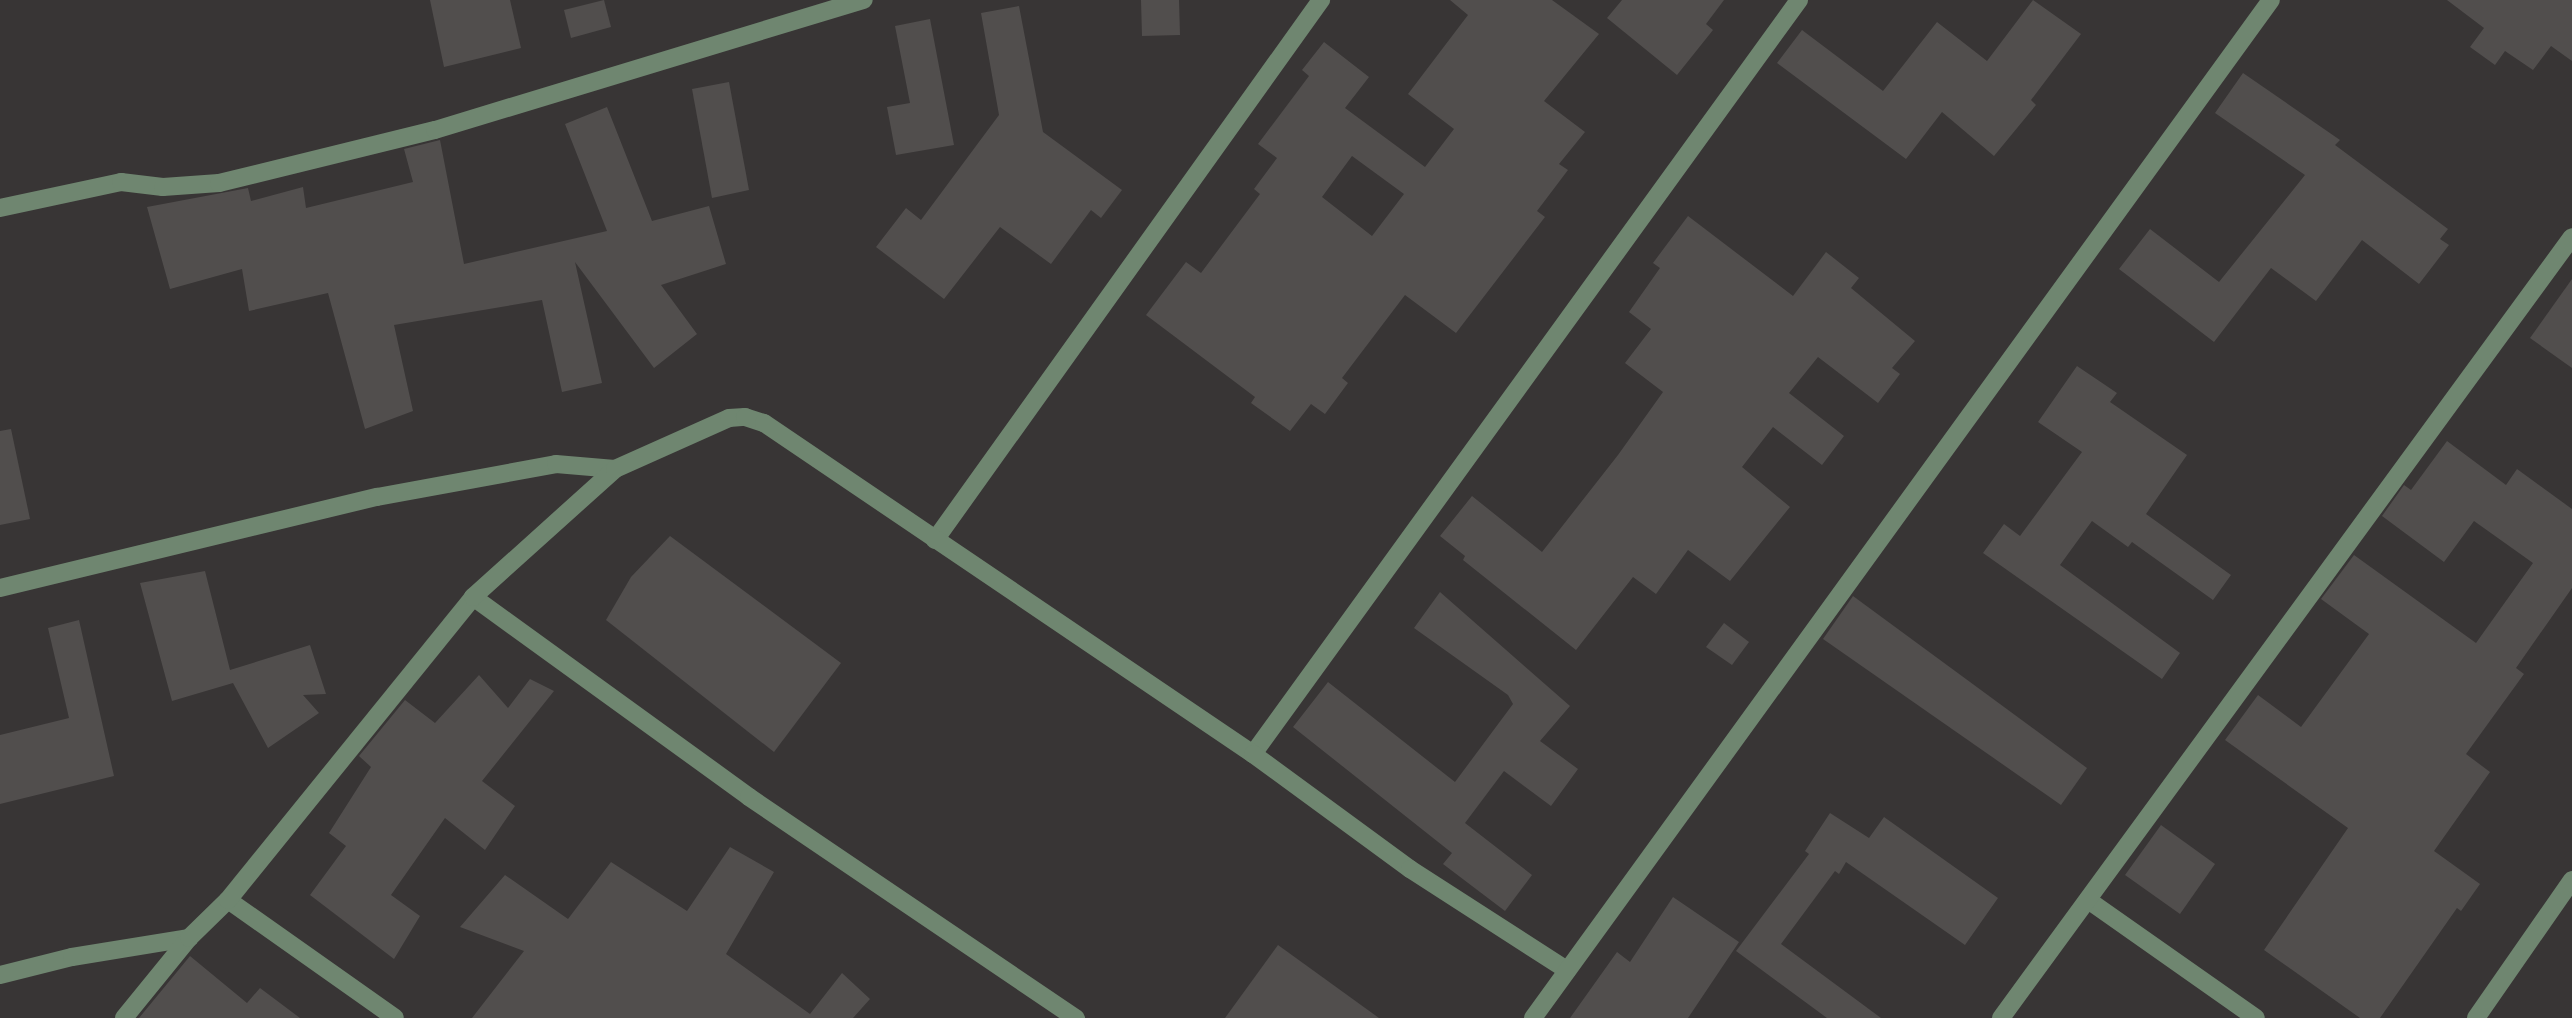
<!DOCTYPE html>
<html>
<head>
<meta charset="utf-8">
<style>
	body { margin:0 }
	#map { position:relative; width:2572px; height:1018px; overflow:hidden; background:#383535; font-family:"Archivo Narrow",sans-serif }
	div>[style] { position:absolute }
	.building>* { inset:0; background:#514e4d }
	.minor>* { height:18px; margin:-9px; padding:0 9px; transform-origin:9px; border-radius:9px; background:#6f8670 }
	span { translate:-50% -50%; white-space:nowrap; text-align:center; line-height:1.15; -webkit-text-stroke:5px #383535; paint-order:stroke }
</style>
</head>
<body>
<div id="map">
	<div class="building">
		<div style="clip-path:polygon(430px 0,510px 0,521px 48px,444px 67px)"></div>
		<div style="clip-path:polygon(604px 0,611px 27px,571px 38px,564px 10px)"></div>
		<div style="clip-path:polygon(1141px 0,1179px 0,1180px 35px,1142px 36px)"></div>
		<div style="clip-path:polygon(evenodd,1450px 0,1552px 0,1599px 34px,1544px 101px,1585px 132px,1559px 164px,1568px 170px,1537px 211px,1545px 217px,1456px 333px,1405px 295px,1342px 378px,1348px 383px,1325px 414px,1311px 404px,1290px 431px,1251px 403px,1255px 397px,1146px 315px,1186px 262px,1201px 273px,1260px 194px,1254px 189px,1277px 158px,1258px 144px,1309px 76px,1302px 70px,1324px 42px,1369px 77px,1345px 108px,1425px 167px,1454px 129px,1408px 94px,1468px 15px,1450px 0,1352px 156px,1404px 194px,1372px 236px,1322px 197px,1352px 156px)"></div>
		<div style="clip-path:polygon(1622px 0,1724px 0,1706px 24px,1713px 30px,1677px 75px,1607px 18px)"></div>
		<div style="clip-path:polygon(2033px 0,2081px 34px,2031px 100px,2036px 105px,1994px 156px,1942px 112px,1906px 159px,1777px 63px,1802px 30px,1883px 91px,1937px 22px,1987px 61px)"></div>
		<div style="clip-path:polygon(2447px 0,2572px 0,2572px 61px,2551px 46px,2533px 70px,2505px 51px,2495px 65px,2470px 47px,2484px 28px)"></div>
		<div style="clip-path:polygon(1019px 6px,1043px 132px,1122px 190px,1101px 218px,1091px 210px,1051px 264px,1000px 227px,944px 299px,876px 247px,906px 208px,921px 220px,999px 115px,981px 13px)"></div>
		<div style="clip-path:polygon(930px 19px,954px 145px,896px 155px,887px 107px,910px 103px,895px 26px)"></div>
		<div style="clip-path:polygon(2243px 73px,2340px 140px,2335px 145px,2448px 229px,2440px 239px,2449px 245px,2419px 284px,2362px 240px,2316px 301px,2271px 268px,2214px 342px,2119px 269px,2150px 229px,2219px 282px,2305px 175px,2215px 113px)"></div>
		<div style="clip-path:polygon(729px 82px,749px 190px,712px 198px,692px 89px)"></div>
		<div style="clip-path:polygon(607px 107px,652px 221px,709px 206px,726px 264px,661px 285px,697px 334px,654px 368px,575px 262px,602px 383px,562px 392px,542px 300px,394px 325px,413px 411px,365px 429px,328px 293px,249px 311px,242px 269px,170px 289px,147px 207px,248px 188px,251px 201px,303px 187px,306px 208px,413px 182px,404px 149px,440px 140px,464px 264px,607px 231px,565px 124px)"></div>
		<div style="clip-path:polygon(1688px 216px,1793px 296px,1826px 252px,1859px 278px,1851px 288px,1915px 341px,1892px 368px,1900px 374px,1878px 403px,1818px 357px,1789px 393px,1844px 436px,1822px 465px,1773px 427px,1742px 467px,1790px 507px,1730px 581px,1688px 550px,1656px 594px,1633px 577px,1576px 650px,1463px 560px,1465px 556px,1440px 536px,1472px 496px,1542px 552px,1618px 455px,1663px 392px,1625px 363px,1651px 329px,1629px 312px,1660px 268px,1653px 263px)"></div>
		<div style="clip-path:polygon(2572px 279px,2572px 368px,2530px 338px)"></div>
		<div style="clip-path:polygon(2077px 366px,2117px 393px,2110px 402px,2187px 455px,2146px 514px,2231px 575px,2213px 600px,2132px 542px,2128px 547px,2092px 521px,2060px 565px,2180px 653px,2162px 679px,1983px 553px,2004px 524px,2020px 536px,2082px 452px,2038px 422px)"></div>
		<div style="clip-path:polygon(11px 429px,30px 519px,0 525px,0 431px)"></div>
		<div style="clip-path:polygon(2447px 441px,2506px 485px,2517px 469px,2572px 509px,2572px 588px,2516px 668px,2524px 674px,2466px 754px,2490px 772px,2434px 851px,2480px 884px,2461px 911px,2457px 908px,2380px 1018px,2360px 1018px,2264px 950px,2348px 828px,2225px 740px,2258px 695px,2301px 727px,2369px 634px,2321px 599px,2354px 555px,2476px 643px,2533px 563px,2474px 521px,2444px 562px,2382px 516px,2404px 485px,2411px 490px)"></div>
		<div style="clip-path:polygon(670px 536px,841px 663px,774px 752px,606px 620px,631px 577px)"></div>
		<div style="clip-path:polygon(205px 571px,230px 670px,310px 645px,326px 694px,303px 695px,319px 713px,268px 748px,233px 683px,172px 701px,140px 583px)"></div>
		<div style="clip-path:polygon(1440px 592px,1570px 706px,1540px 741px,1578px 769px,1551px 806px,1504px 771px,1465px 823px,1532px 875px,1505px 911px,1443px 864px,1452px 853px,1293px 727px,1328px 682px,1455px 782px,1513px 704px,1508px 695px,1414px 628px)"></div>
		<div style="clip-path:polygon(1853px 596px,2087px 768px,2061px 805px,1823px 639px)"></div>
		<div style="clip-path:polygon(79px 620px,114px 776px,0 804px,0 735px,69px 718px,48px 628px)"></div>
		<div style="clip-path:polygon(1724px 623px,1749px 642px,1732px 665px,1706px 647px)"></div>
		<div style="clip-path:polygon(479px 675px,508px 708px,530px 679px,554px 691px,482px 781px,515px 806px,485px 850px,445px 818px,391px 895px,420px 916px,394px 959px,310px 895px,346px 846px,329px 833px,371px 767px,359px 756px,405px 700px,435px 723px)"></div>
		<div style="clip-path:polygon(1830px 813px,1869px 838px,1884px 817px,1998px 898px,1965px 945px,1846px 862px,1839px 874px,1835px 871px,1781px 944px,1881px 1018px,1827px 1018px,1736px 951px,1809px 854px,1805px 851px)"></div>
		<div style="clip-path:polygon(2161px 825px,2215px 864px,2180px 914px,2125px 875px)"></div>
		<div style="clip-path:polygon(730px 847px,774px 872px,726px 954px,810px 1014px,842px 973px,870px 999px,853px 1018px,472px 1018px,524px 951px,460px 927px,505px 875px,568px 919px,611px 862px,687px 911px)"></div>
		<div style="clip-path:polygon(1673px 897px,1739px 942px,1688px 1018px,1570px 1018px,1617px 952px,1630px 962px)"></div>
		<div style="clip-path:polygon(1278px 945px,1379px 1018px,1225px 1018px)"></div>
		<div style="clip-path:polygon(190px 956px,247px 1003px,260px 988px,300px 1018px,139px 1018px)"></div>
	</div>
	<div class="minor">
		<div style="left:0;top:208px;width:124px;rotate:-12.1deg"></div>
		<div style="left:121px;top:182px;width:42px;rotate:6.8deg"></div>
		<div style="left:163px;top:187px;width:56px;rotate:-4.1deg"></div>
		<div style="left:219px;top:183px;width:222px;rotate:-13.8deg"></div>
		<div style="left:435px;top:130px;width:448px;rotate:-16.9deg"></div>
		<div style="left:935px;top:540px;width:664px;rotate:-54.44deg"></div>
		<div style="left:0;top:588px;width:388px;rotate:-13.6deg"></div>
		<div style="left:377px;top:497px;width:182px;rotate:-10.4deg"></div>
		<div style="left:556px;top:464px;width:59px;rotate:4.8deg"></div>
		<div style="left:473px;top:597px;width:341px;rotate:35.9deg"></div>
		<div style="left:749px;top:797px;width:395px;rotate:34.1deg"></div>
		<div style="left:1253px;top:754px;width:931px;rotate:-54.09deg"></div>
		<div style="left:228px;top:900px;width:204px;rotate:35.2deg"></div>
		<div style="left:2088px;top:900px;width:205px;rotate:35.1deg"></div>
		<div style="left:0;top:975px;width:74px;rotate:-14deg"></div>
		<div style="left:72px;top:957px;width:119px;rotate:-9.2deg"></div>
		<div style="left:124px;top:1018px;width:103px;rotate:-50.9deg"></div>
		<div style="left:189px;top:938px;width:54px;rotate:-44.3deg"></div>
		<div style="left:228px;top:900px;width:390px;rotate:-51deg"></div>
		<div style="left:473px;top:597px;width:191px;rotate:-42deg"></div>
		<div style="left:615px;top:469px;width:125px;rotate:-24.1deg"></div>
		<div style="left:729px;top:418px;width:16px;rotate:-4deg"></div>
		<div style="left:745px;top:417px;width:20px;rotate:18deg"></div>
		<div style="left:764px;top:423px;width:590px;rotate:34.09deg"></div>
		<div style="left:1253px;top:754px;width:195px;rotate:36.2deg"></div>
		<div style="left:1410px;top:869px;width:187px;rotate:32.8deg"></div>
		<div style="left:1533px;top:1018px;width:1257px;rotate:-54.06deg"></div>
		<div style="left:2001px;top:1018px;width:967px;rotate:-53.83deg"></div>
		<div style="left:2476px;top:1018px;width:168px;rotate:-55.2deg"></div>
	</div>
</div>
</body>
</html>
